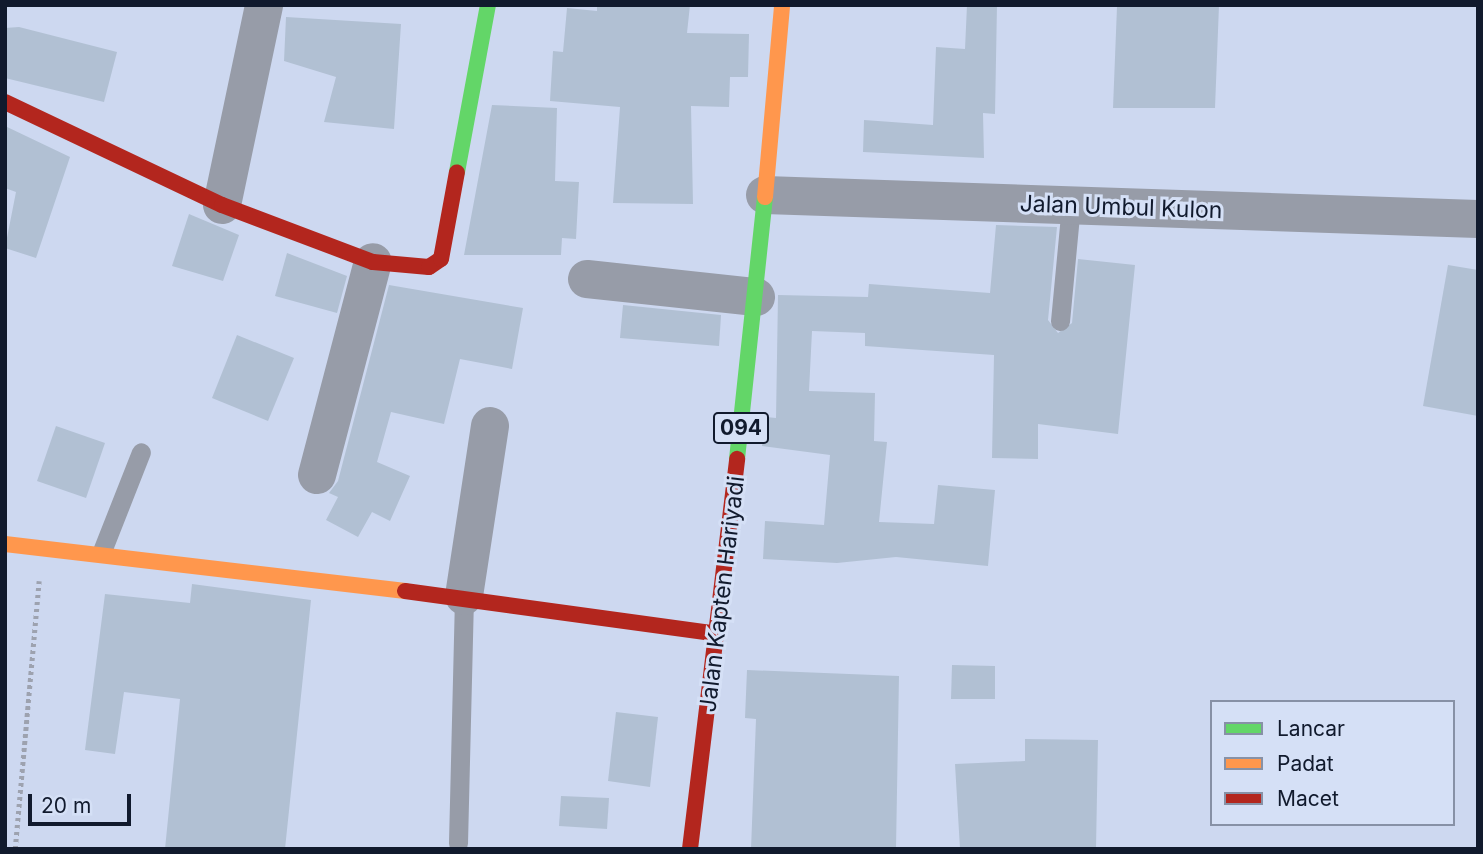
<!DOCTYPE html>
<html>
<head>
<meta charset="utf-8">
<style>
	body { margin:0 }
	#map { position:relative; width:1483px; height:854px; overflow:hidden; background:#cdd8f0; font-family:Inter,sans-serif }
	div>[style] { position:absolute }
	.building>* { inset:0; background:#b1c0d3 }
	.path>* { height:4.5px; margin-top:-2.25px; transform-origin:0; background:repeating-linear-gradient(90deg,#9da2af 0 3.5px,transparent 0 7px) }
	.lane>* { height:19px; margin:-9.5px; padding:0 9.5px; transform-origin:9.5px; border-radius:9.5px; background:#979ca8 }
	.street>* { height:38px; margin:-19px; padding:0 19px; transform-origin:19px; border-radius:19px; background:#979ca8 }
	.fast>* { height:16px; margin:-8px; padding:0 8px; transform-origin:8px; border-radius:8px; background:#63d668 }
	.slow>* { height:16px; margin:-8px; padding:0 8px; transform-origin:8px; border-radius:8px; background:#ff974d }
	.jam>* { height:16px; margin:-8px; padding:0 8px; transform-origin:8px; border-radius:8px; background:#b3261e }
	span { translate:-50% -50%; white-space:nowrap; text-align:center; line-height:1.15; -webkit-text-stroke:6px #d5e0f6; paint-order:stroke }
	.shield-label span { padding:2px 5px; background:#d5e0f6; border:2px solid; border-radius:5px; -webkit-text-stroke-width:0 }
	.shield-label { font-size:21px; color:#111a2d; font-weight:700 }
	.street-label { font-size:23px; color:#111a2d }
	.frame { position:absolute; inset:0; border:7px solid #111a2d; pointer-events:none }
	.legend { position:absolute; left:1210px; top:700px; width:245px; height:126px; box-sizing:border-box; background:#d5e0f6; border:2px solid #8791a6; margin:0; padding:9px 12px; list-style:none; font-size:21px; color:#111a2d }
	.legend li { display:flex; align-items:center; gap:14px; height:35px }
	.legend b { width:35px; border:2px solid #8791a6 }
	.scale { position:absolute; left:28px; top:794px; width:103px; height:32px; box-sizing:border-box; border:4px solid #111a2d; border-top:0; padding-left:9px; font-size:21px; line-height:24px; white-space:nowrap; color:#111a2d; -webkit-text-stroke:5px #d5e0f6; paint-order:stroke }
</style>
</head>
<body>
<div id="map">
	<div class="building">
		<div style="clip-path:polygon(597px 5px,690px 5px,687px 33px,749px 34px,748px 77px,730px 77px,729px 107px,691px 106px,693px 204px,613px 203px,620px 107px,550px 101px,553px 51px,563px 52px,567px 8px,597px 11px)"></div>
		<div style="clip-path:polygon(967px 5px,997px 5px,995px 114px,983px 113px,984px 158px,863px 152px,864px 120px,933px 125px,936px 47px,965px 49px)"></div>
		<div style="clip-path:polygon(1219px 5px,1215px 108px,1113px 108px,1117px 7px)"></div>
		<div style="clip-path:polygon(286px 17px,401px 24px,394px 129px,324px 122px,336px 77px,284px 61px)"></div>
		<div style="clip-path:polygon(19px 27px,117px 52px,104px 102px,5px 78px,5px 28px)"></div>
		<div style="clip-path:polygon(492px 105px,557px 108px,555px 181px,579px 182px,576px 239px,562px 238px,561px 255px,464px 255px)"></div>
		<div style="clip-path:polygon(5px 126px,70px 157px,36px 258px,5px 248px,16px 192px,5px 188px)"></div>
		<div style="clip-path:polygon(189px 214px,239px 235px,223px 281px,172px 266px)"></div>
		<div style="clip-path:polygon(996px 225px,1057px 227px,1048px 320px,1058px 333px,1072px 323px,1078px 259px,1135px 265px,1118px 434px,1038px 424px,1038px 459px,992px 458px,994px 355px,865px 346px,865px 333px,812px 331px,809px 391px,875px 393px,874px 441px,887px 442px,879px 522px,934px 524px,938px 485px,995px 490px,988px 566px,896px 557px,837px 563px,763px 559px,765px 521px,824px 525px,830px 455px,762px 446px,766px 417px,776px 418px,778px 295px,868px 297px,869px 284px,990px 293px)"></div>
		<div style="clip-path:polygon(287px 253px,347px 276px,337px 313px,275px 296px)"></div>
		<div style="clip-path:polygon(1448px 265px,1478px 270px,1478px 416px,1423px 406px)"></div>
		<div style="clip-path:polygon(389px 285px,523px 308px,512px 369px,460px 359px,444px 424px,391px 412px,377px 462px,410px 476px,390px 521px,372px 512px,358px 537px,326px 520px,338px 497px,329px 493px,338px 481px)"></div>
		<div style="clip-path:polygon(623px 305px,721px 315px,719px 346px,620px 338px)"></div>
		<div style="clip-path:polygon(237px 335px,294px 358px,268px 421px,212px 398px)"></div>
		<div style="clip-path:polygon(56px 426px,105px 443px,86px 498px,37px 481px)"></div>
		<div style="clip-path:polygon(192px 584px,311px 600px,285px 849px,165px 849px,180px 699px,124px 692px,115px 754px,85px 750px,105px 594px,190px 603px)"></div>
		<div style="clip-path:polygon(952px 665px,995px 666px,995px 699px,951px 699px)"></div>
		<div style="clip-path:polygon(747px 670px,899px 676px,896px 849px,751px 849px,756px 719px,745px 718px)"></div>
		<div style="clip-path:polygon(616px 712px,658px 717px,650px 787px,608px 781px)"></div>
		<div style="clip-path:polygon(1025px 739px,1098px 740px,1096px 849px,960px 849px,955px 764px,1025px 761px)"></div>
		<div style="clip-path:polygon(561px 796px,609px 798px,607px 829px,559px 826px)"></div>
	</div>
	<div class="path">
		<div style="left:15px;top:849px;width:269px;rotate:-84.9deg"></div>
	</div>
	<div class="lane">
		<div style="left:1060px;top:321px;width:117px;rotate:-84.6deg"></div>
		<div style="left:102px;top:551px;width:106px;rotate:-68.5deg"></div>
		<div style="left:458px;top:843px;width:247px;rotate:-88.6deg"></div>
	</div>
	<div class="street">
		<div style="left:765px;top:195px;width:713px;rotate:1.93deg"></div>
		<div style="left:222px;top:205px;width:204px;rotate:-78.1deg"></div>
		<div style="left:587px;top:279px;width:170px;rotate:6.1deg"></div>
		<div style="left:317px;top:475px;width:220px;rotate:-75.3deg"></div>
		<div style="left:464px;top:596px;width:172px;rotate:-81.3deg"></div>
	</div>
	<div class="fast">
		<div style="left:457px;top:172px;width:170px;rotate:-79.5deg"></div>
		<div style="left:737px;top:459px;width:263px;rotate:-83.9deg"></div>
	</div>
	<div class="slow">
		<div style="left:765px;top:197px;width:193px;rotate:-84.9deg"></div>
		<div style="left:5px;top:544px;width:403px;rotate:6.7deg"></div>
	</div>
	<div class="jam">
		<div style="left:5px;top:102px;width:240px;rotate:25.4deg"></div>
		<div style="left:222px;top:205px;width:161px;rotate:20.7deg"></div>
		<div style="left:373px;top:262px;width:56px;rotate:5.1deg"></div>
		<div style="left:429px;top:267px;width:14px;rotate:-34deg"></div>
		<div style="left:441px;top:259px;width:88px;rotate:-79.6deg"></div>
		<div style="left:405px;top:591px;width:316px;rotate:7.8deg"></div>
		<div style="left:690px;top:849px;width:393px;rotate:-83.1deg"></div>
	</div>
	<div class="shield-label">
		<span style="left:741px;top:428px">094</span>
	</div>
	<div class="street-label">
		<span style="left:1121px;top:207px;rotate:2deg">Jalan Umbul Kulon</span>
		<span style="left:722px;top:594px;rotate:-83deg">Jalan Kapten Hariyadi</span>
	</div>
	<div class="frame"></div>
	<ul class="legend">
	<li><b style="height:9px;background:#63d668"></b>Lancar</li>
	<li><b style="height:9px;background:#ff974d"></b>Padat</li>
	<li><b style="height:9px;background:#b3261e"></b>Macet</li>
	</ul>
	<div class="scale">20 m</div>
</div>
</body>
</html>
